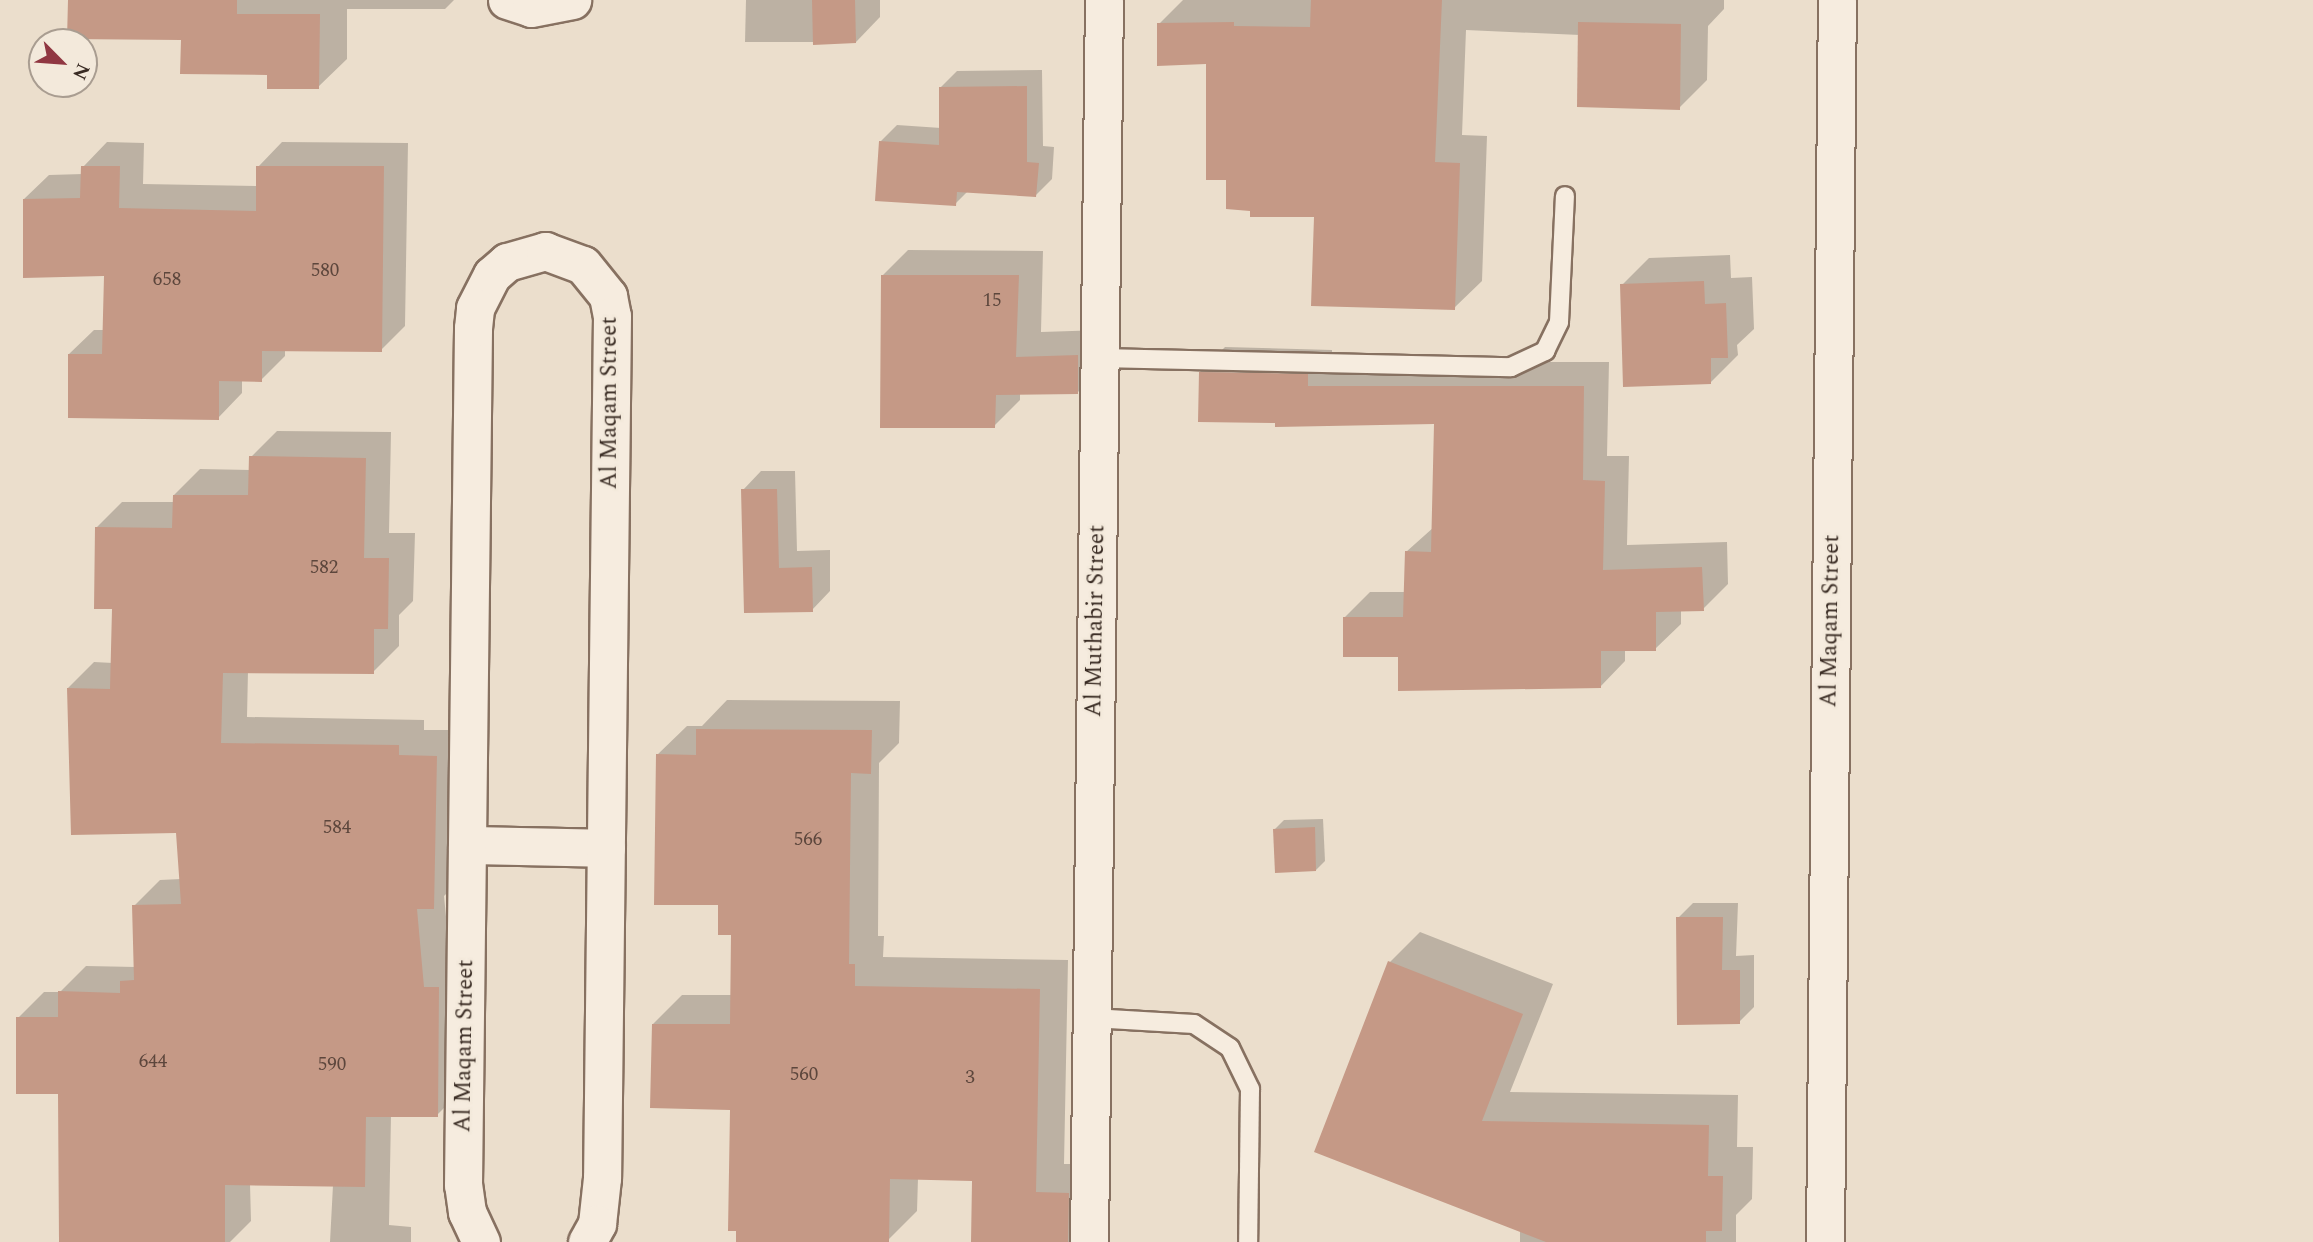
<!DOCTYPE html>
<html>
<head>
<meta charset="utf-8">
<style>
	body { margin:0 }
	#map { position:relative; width:2313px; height:1242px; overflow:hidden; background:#ebdecc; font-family:Spectral,serif }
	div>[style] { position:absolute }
	.shadow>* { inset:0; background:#0003 }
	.building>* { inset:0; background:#c59986 }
	.roads { filter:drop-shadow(2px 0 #877161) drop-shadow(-2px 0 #877161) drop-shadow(0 2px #877161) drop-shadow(0 -2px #877161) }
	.service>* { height:18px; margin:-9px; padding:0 9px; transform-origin:9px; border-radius:9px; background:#f6ecdf }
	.minor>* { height:37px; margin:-18.5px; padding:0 18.5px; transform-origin:18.5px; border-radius:18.5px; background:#f6ecdf }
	span { translate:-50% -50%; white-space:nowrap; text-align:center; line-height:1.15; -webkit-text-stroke:5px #f3e9db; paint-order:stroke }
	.number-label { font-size:19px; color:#5c463c }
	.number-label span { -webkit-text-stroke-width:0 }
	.street-label { font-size:23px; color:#392b23 }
	.north { position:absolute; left:28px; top:28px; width:70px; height:70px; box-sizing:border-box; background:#f3e9db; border:2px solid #a99d91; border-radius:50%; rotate:115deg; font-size:19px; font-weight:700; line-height:28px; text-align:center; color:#392b23 }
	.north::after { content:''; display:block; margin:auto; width:24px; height:32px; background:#903742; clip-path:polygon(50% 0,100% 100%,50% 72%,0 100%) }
</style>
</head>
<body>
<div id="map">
	<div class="shadow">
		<div style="clip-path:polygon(70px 0,454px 0,445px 9px,347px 9px,347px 59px,318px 87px)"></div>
		<div style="clip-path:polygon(746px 0,880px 0,880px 17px,856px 42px,745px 42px)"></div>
		<div style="clip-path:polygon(1183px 0,1724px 0,1724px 9px,1708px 26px,1707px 80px,1679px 108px,1580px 35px,1466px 30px,1462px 135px,1487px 136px,1482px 281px,1454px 308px,1316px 215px,1252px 209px,1228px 178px,1208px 63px,1159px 24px)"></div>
		<div style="clip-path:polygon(1042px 70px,1043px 146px,1054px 147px,1052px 179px,1035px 196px,968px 191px,955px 204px,880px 142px,897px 125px,941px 128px,941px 87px,957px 71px)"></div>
		<div style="clip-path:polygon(107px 142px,144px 143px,143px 184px,258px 186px,258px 167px,282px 142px,408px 143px,405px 326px,381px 350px,285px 350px,285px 356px,261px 380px,242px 380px,242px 393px,218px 418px,69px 354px,94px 330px,104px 330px,106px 274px,24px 199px,49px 175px,83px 174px,83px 167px)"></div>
		<div style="clip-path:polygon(908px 250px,1043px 251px,1041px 332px,1103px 330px,1103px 367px,1078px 392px,1020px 393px,1020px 400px,994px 426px,883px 275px)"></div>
		<div style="clip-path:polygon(1730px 255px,1731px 278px,1752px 277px,1754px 329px,1737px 345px,1738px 355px,1711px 382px,1622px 285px,1649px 258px)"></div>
		<div style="clip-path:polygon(1225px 347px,1332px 350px,1332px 362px,1609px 362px,1607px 456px,1629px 456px,1627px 545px,1727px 542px,1728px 584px,1703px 609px,1681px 610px,1681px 624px,1655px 649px,1625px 649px,1625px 661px,1600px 687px,1400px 655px,1345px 617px,1370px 592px,1405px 592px,1406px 552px,1434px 527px,1436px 422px,1276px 421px,1200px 372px)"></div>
		<div style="clip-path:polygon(277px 431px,391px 432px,389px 533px,415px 533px,413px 601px,399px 615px,399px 646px,373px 672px,248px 671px,247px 717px,424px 720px,424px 730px,462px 730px,459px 881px,444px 896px,463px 1089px,437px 1115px,391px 1115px,389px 1225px,411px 1227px,411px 1242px,330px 1242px,333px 1185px,250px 1184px,251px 1221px,230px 1242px,60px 1242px,59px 1092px,18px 1018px,44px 992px,60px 992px,86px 966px,136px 967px,134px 906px,160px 880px,181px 879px,178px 831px,68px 688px,94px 662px,113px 663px,114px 608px,96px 528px,122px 502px,174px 502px,174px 495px,200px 469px,251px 470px,251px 457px)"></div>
		<div style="clip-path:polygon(761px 471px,795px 471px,797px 551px,830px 550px,830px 591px,812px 610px,745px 611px,743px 490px)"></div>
		<div style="clip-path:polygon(727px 700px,900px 701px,899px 743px,879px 763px,878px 936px,884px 936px,883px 957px,1068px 960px,1064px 1164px,1097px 1164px,1089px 1242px,973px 1242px,974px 1179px,918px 1178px,917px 1211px,888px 1240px,738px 1242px,731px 1108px,653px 1024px,682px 995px,732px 995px,733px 934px,657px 755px,687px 726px,702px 726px)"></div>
		<div style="clip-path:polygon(1323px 819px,1325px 861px,1316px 870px,1275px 829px,1284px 820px)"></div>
		<div style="clip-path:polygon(1693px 903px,1738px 903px,1736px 956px,1754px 955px,1754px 1007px,1739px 1022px,1678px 918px)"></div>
		<div style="clip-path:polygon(1420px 932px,1553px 984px,1510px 1092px,1738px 1095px,1737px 1147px,1753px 1147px,1752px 1199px,1736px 1215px,1736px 1242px,1520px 1242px,1520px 1230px,1390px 962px)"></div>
	</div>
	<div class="building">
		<div style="clip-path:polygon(68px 0,237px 0,237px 14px,320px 14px,319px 89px,267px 89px,267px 75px,180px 74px,181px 40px,67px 39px)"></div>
		<div style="clip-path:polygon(812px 0,855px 0,856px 43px,813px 45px)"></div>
		<div style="clip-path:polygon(1311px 0,1442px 0,1435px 162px,1460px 163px,1455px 310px,1311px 306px,1314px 217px,1250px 217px,1250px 211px,1226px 209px,1226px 180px,1206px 180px,1206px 64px,1157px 66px,1157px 23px,1234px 22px,1234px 26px,1310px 27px)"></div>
		<div style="clip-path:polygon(1578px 22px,1681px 24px,1680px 110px,1577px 107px)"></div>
		<div style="clip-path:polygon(1027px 86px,1027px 162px,1039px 163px,1036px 197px,957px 192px,956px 206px,875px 201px,879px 141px,939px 145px,939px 87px)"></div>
		<div style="clip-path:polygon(81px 166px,120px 166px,119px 208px,256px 211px,256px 166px,384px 166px,382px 352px,262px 351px,262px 382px,219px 381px,219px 420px,68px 418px,68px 354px,102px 354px,104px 276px,23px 278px,23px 199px,80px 198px)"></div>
		<div style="clip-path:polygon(881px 275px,1019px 275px,1016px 357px,1078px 355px,1078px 394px,996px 395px,995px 428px,880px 428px)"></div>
		<div style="clip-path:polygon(1704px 281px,1705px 304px,1726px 303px,1728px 358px,1711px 358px,1711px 384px,1623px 387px,1620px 284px)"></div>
		<div style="clip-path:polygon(1199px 372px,1308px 374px,1308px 386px,1584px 386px,1583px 480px,1605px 481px,1603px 570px,1702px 567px,1704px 611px,1656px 612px,1656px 651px,1601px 651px,1601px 688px,1398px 691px,1398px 657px,1343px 657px,1343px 617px,1403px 617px,1405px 551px,1431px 552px,1434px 424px,1275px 427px,1275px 423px,1198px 422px)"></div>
		<div style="clip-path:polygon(249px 456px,366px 458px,364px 558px,389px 558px,388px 629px,374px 629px,374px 674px,223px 673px,221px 743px,399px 745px,399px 755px,437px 756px,434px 909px,417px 909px,424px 987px,439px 987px,438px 1117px,366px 1117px,365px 1187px,225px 1185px,225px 1242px,59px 1242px,58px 1094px,16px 1094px,16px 1017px,58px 1017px,58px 991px,120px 993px,120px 981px,134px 980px,132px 905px,181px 904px,176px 833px,71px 835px,67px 688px,110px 689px,112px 609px,94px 609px,95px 527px,172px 528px,173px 495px,248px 495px)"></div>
		<div style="clip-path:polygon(741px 489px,777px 489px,779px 568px,812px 567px,813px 612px,744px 613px)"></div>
		<div style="clip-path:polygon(696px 729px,872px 730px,871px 774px,851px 773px,849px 964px,855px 964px,855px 986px,1040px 989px,1036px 1192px,1069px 1193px,1068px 1242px,971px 1242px,972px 1181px,890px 1179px,889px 1242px,736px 1242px,736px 1231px,728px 1231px,730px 1110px,650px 1108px,652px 1024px,730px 1024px,731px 935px,718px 935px,718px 905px,654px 905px,656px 754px,696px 755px)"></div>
		<div style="clip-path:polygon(1315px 827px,1316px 871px,1275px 873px,1273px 829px)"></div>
		<div style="clip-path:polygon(1676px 917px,1723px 917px,1722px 970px,1740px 970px,1740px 1024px,1677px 1025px)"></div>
		<div style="clip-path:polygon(1388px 961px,1523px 1014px,1482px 1121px,1709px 1125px,1708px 1176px,1723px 1176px,1722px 1231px,1706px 1231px,1706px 1242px,1546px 1242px,1314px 1152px)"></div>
	</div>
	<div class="roads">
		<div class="service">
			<div style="left:1100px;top:358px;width:411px;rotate:1.3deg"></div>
			<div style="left:1511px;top:367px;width:38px;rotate:-25deg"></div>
			<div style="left:1545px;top:351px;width:32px;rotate:-64deg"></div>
			<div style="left:1559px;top:322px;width:126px;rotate:-87.3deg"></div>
			<div style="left:1092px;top:1018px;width:102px;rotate:3.4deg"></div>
			<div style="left:1194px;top:1024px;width:43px;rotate:33.7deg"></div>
			<div style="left:1230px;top:1048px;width:46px;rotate:64deg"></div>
			<div style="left:1250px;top:1089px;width:153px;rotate:90.7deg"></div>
		</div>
		<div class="minor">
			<div style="left:507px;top:0;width:25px;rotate:18deg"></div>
			<div style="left:531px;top:8px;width:42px;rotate:-11deg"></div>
			<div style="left:467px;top:845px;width:139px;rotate:1.2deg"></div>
			<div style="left:481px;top:1242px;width:33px;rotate:-115deg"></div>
			<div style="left:467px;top:1212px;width:27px;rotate:-98deg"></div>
			<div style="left:463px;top:1185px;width:857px;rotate:-89.33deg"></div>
			<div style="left:473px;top:328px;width:20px;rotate:-84deg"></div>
			<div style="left:475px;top:308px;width:37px;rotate:-63deg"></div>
			<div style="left:492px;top:275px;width:20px;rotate:-41deg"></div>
			<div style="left:507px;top:262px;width:40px;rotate:-16deg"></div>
			<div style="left:545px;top:251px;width:40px;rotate:20.2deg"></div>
			<div style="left:583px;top:265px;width:40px;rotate:51deg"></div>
			<div style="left:608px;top:296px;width:20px;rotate:79deg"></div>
			<div style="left:612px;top:316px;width:862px;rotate:90.66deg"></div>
			<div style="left:602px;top:1178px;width:46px;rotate:96.2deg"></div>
			<div style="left:597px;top:1224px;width:21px;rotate:119deg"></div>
			<div style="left:1089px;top:1242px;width:1242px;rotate:-89.31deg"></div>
			<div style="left:1825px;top:1242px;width:1242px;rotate:-89.45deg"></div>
		</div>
	</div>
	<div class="number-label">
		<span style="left:325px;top:271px">580</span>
		<span style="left:167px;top:280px">658</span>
		<span style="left:992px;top:301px">15</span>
		<span style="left:324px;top:568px">582</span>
		<span style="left:337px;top:828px">584</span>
		<span style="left:808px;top:840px">566</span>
		<span style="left:153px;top:1062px">644</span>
		<span style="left:332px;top:1065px">590</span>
		<span style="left:804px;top:1075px">560</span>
		<span style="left:970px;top:1078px">3</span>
	</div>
	<div class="street-label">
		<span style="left:610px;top:403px;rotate:-90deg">Al Maqam Street</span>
		<span style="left:1096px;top:621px;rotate:-89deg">Al Muthabir Street</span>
		<span style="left:1831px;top:621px;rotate:-89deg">Al Maqam Street</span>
		<span style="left:465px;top:1046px;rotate:-89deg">Al Maqam Street</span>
	</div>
	<div class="north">N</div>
</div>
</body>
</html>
